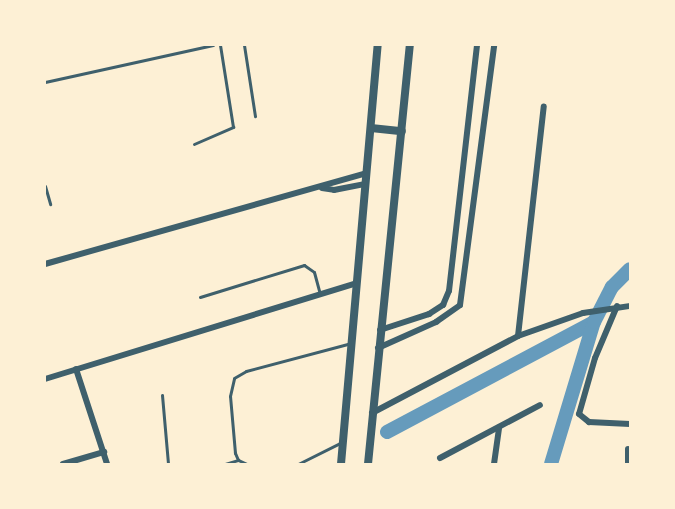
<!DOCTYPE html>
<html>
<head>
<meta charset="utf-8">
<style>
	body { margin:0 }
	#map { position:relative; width:675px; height:509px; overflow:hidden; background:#fdf0d5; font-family:"Work Sans",sans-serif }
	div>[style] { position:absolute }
	.canal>* { height:14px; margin:-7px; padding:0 7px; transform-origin:7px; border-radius:7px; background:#669bbc }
	.service>* { height:3px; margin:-1.5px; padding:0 1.5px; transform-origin:1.5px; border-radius:1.5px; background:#3f606c }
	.minor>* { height:6px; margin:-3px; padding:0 3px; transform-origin:3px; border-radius:3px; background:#3f606c }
	.tertiary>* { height:8px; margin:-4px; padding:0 4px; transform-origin:4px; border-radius:4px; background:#3f606c }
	span { translate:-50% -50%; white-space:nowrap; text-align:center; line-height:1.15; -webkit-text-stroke:6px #fdf0d5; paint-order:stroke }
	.frame { position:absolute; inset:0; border:46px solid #fdf0d5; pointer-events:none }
</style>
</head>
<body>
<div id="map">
	<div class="canal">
		<div style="left:387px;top:432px;width:234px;rotate:-28deg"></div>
		<div style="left:551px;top:464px;width:148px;rotate:-73.2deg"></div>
		<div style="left:594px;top:322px;width:39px;rotate:-63deg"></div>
		<div style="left:612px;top:287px;width:25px;rotate:-45deg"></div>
	</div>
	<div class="service">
		<div style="left:244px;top:45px;width:72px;rotate:81.2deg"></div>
		<div style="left:45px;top:82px;width:172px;rotate:-12.4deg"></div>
		<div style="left:194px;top:144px;width:43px;rotate:-23.6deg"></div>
		<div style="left:233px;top:127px;width:83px;rotate:-99deg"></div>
		<div style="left:45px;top:186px;width:19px;rotate:74deg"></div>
		<div style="left:200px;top:297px;width:109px;rotate:-17.1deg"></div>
		<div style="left:304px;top:265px;width:12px;rotate:35deg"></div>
		<div style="left:314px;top:272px;width:23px;rotate:75deg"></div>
		<div style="left:162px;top:395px;width:69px;rotate:85deg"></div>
		<div style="left:225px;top:464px;width:14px;rotate:-17deg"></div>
		<div style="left:247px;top:464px;width:10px;rotate:-156deg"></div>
		<div style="left:238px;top:460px;width:8px;rotate:-113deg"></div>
		<div style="left:235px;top:453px;width:57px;rotate:-95deg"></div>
		<div style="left:230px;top:396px;width:18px;rotate:-77deg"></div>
		<div style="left:234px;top:378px;width:14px;rotate:-30deg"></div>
		<div style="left:246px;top:371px;width:109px;rotate:-14.9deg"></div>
		<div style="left:298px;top:464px;width:49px;rotate:-26.6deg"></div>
	</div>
	<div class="minor">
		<div style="left:322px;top:188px;width:12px;rotate:9deg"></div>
		<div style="left:334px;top:190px;width:32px;rotate:-11deg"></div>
		<div style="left:45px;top:264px;width:334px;rotate:-15.8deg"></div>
		<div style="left:617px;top:306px;width:56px;rotate:112.9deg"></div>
		<div style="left:595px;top:358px;width:58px;rotate:105.9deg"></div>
		<div style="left:579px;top:414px;width:13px;rotate:39deg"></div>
		<div style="left:589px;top:422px;width:41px;rotate:2.8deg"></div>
		<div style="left:380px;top:330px;width:52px;rotate:-18.1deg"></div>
		<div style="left:429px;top:314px;width:17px;rotate:-33deg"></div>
		<div style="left:443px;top:305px;width:15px;rotate:-67deg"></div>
		<div style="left:449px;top:291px;width:248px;rotate:-83.5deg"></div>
		<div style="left:518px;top:336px;width:231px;rotate:-83.6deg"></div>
		<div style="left:378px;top:348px;width:64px;rotate:-24.1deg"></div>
		<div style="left:436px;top:322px;width:29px;rotate:-35deg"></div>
		<div style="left:460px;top:305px;width:262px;rotate:-82.5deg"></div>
		<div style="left:76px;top:369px;width:100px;rotate:71.9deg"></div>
		<div style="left:45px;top:379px;width:326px;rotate:-17.1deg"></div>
		<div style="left:372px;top:413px;width:165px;rotate:-27.8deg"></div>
		<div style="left:518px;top:336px;width:69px;rotate:-19.5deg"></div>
		<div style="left:583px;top:313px;width:48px;rotate:-8.5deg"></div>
		<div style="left:440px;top:458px;width:113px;rotate:-27.9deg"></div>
		<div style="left:63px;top:464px;width:43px;rotate:-16.3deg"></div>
		<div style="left:494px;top:464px;width:37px;rotate:-82deg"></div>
		<div style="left:628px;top:464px;width:15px;rotate:-90deg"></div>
	</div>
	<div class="tertiary">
		<div style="left:371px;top:128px;width:31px;rotate:6deg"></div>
		<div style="left:341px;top:464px;width:421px;rotate:-85deg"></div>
		<div style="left:368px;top:464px;width:421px;rotate:-84.3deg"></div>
	</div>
	<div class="frame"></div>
</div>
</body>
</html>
